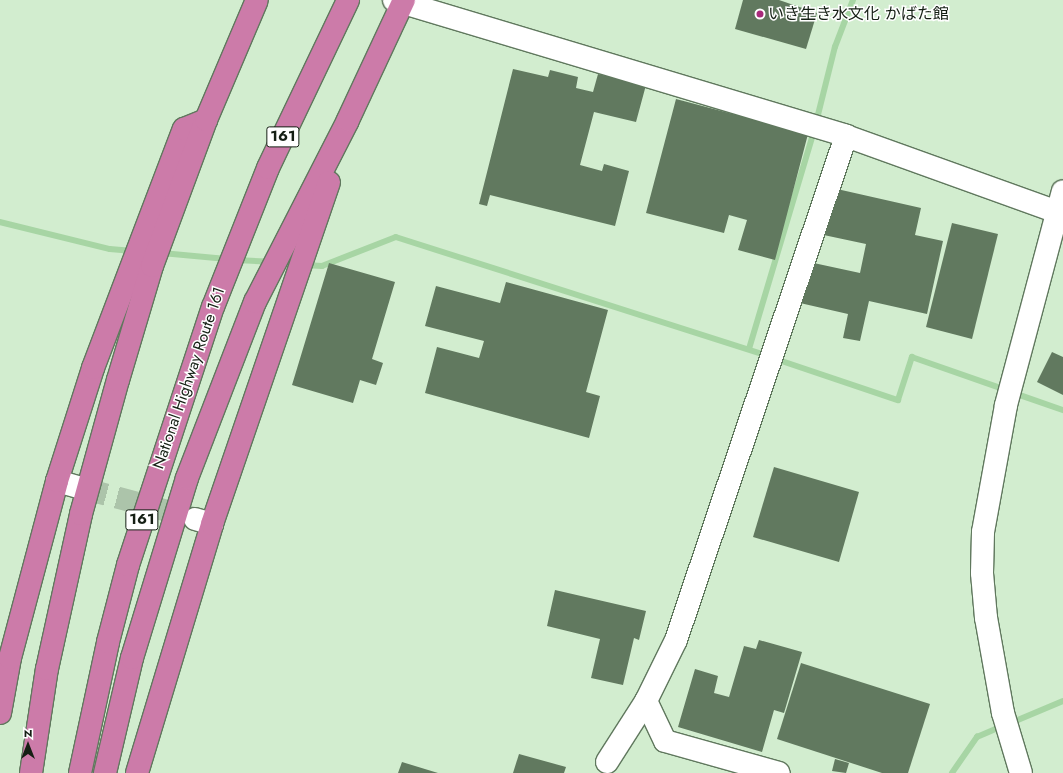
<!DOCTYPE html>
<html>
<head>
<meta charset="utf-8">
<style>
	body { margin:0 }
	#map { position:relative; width:1063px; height:773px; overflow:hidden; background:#d2edcf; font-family:Jost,"Noto Sans JP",sans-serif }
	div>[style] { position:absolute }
	.stream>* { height:5.5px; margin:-2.75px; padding:0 2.75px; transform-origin:2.75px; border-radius:2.75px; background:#a7d5a4 }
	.building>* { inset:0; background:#61795f }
	.minor-tunnel>* { height:22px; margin-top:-11px; transform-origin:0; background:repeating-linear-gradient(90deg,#acc4aa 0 22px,transparent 0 33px) }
	.roads { filter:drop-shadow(1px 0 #60785e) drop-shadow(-1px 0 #60785e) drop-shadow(0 1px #60785e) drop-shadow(0 -1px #60785e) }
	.minor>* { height:22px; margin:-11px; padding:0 11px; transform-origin:11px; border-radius:11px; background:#fff }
	.highway>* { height:22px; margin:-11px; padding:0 11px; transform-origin:11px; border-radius:11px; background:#cc7ba9 }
	.dots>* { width:11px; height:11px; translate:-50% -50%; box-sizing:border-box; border:2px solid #fff; border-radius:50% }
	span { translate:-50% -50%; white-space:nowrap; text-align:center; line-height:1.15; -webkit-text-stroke:3px #fff; paint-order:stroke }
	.shield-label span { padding:1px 3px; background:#fff; border:1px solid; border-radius:3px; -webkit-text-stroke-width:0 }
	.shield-label { font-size:15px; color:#151f14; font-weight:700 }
	.poi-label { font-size:16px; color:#151f14 }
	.left { translate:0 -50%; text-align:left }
	.street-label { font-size:16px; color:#151f14 }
	.north { position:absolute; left:8px; top:725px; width:40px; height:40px; -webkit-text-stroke:3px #fff; paint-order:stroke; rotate:0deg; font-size:11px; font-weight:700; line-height:16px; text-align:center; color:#151f14 }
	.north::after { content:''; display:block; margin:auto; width:14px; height:18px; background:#151f14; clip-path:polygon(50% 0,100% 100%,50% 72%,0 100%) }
</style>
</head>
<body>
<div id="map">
	<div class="stream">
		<div style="left:816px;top:123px;width:78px;rotate:-76deg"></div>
		<div style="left:835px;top:47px;width:50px;rotate:-69deg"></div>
		<div style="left:0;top:222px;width:113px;rotate:13.8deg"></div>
		<div style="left:110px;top:249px;width:23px;rotate:5deg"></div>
		<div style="left:162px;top:253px;width:65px;rotate:5.3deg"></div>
		<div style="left:237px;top:260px;width:34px;rotate:3deg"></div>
		<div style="left:305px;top:265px;width:17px;rotate:3deg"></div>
		<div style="left:322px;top:266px;width:79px;rotate:-21.4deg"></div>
		<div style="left:396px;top:237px;width:391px;rotate:17.7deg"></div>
		<div style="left:749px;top:349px;width:227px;rotate:-73.4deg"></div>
		<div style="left:776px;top:359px;width:129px;rotate:18.6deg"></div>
		<div style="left:898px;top:400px;width:45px;rotate:-72deg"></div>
		<div style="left:912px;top:357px;width:100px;rotate:19.3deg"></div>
		<div style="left:1014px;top:393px;width:52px;rotate:19.1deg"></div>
		<div style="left:1011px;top:723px;width:56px;rotate:-22.9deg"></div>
		<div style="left:952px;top:773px;width:44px;rotate:-55.2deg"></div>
		<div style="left:977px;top:737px;width:28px;rotate:-23deg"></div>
	</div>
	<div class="building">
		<div style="clip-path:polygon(743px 0,779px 0,817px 13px,806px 49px,735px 29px)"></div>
		<div style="clip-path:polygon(513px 69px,548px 77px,550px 70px,578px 77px,576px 88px,593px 92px,598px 74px,646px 85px,636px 122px,594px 112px,580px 165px,602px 171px,604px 164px,629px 171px,615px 226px,490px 195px,487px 206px,479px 204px)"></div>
		<div style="clip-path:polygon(676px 99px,808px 134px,775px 260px,738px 250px,747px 220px,729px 215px,724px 233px,646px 213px)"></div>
		<div style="clip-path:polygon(837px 189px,921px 208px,915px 235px,943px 241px,927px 314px,869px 301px,860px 341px,843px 338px,848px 314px,800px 303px,809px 262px,860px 273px,866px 244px,819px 234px)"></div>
		<div style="clip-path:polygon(952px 223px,998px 234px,972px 339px,926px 327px)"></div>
		<div style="clip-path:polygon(329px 263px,395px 282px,372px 359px,383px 363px,376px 385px,360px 380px,353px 403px,292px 385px)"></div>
		<div style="clip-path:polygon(506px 282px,608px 310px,586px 392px,600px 396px,589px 438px,425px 393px,437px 347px,479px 358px,484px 341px,425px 326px,436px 286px,500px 303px)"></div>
		<div style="clip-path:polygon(1052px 352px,1063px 357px,1063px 395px,1037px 382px)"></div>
		<div style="clip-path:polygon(774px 467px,859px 492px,839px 562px,753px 537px)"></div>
		<div style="clip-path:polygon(555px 590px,646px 611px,639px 640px,634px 638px,623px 685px,591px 678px,600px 639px,547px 626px)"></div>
		<div style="clip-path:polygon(759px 640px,802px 652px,784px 713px,774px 710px,762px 752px,678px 727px,695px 669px,718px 676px,714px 693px,729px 697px,744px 646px,756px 649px)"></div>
		<div style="clip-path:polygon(801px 663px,930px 704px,908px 773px,882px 773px,777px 739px)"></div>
		<div style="clip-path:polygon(519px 754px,566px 767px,564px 773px,513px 773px)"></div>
		<div style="clip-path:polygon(835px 759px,849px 763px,846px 773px,832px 771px)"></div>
		<div style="clip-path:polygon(402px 762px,438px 773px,398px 773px)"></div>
	</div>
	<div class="minor-tunnel">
		<div style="left:85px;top:489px;width:113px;rotate:14.9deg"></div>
	</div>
	<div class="roads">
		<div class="minor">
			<div style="left:394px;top:0;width:472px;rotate:16.7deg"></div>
			<div style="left:846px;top:136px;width:231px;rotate:19.8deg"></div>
			<div style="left:57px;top:481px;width:29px;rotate:16deg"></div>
			<div style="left:195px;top:519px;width:18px;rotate:16deg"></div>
			<div style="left:646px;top:701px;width:44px;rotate:64.6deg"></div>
			<div style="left:665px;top:741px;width:118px;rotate:15.7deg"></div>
			<div style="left:607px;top:762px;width:72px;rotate:-57.4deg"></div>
			<div style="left:646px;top:701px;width:68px;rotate:-63.8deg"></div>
			<div style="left:676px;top:640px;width:532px;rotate:-71.36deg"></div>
			<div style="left:1021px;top:773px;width:63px;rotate:-106.7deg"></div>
			<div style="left:1003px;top:713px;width:97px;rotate:-100.1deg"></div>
			<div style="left:986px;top:618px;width:45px;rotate:-95.1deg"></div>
			<div style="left:982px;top:573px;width:41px;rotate:-88.6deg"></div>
			<div style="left:983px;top:532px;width:129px;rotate:-79.7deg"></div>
			<div style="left:1006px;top:405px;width:221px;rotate:-75.1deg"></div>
		</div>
		<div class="highway">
			<div style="left:0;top:713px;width:56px;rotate:-79.7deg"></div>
			<div style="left:10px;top:658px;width:183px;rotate:-75.1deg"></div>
			<div style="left:57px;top:481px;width:119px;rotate:-72.3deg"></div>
			<div style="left:93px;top:368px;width:256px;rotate:-69.2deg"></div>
			<div style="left:184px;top:129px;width:24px;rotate:-22deg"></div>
			<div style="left:31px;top:773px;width:105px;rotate:-81.3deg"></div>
			<div style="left:47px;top:669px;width:159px;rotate:-77.6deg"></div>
			<div style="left:81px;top:514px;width:139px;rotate:-74.6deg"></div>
			<div style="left:118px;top:380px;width:119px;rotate:-73.4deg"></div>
			<div style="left:152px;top:266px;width:156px;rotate:-69.7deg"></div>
			<div style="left:206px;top:120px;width:130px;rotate:-67deg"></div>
			<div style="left:80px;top:773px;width:134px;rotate:-77.9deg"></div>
			<div style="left:108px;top:642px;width:80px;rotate:-75.4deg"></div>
			<div style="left:128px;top:565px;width:272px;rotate:-71.8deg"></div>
			<div style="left:213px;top:307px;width:149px;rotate:-68.4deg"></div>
			<div style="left:268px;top:168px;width:186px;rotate:-64.5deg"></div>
			<div style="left:105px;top:773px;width:118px;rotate:-76.8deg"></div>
			<div style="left:132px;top:658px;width:188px;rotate:-73deg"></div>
			<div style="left:187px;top:478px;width:189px;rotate:-68.9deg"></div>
			<div style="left:255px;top:302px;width:204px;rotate:-62.9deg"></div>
			<div style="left:348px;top:120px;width:132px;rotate:-65deg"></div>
			<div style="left:137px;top:773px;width:260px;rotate:-73.2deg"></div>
			<div style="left:212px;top:524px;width:361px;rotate:-71.1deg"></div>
		</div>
	</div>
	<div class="dots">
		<div style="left:760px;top:14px;background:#a82a7b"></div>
	</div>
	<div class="shield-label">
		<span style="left:283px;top:137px">161</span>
		<span style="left:142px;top:520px">161</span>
	</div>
	<div class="poi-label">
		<span class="left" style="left:768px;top:14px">いき生き水文化 かばた館</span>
	</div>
	<div class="street-label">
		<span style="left:189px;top:378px;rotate:-71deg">National Highway Route 161</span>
	</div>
	<div class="north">N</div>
</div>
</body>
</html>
